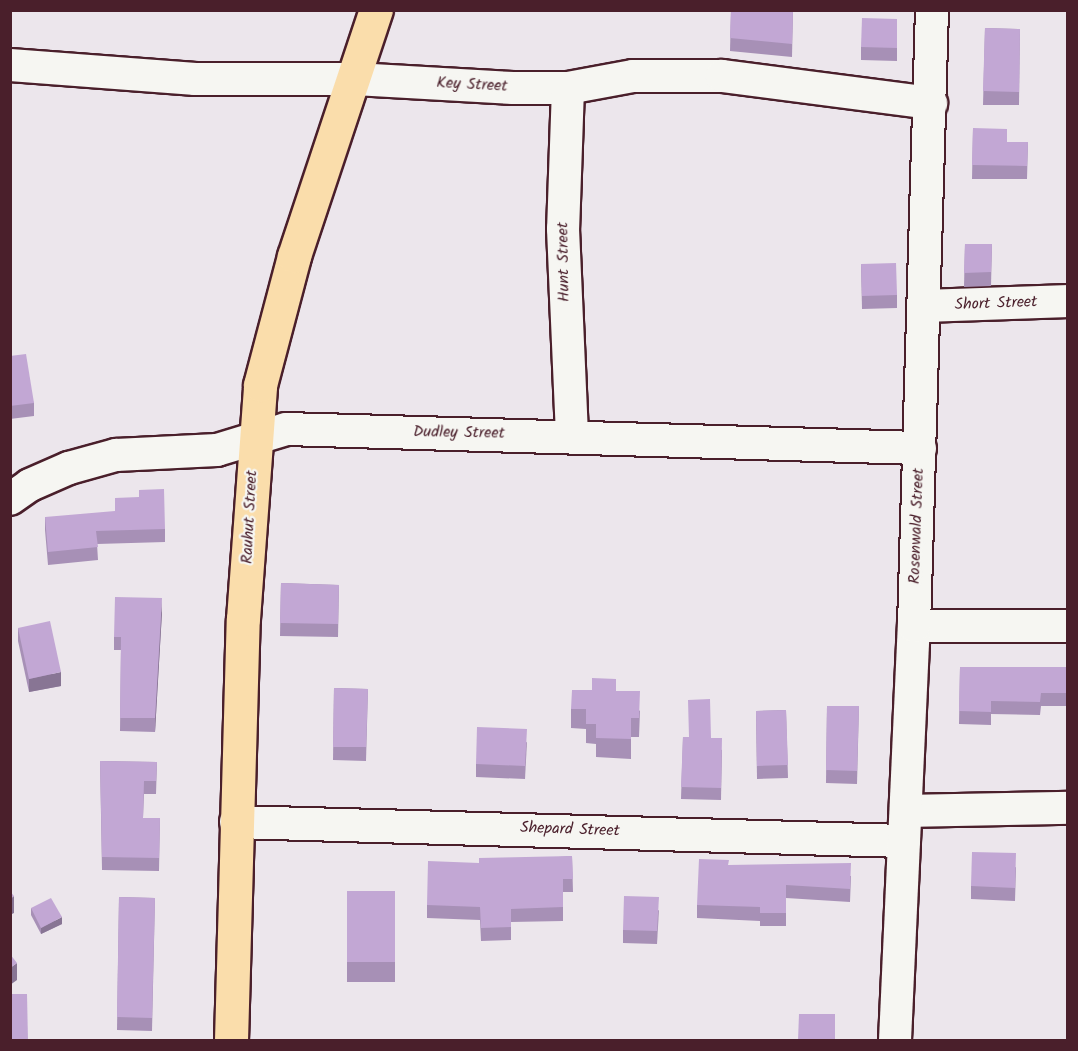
<!DOCTYPE html>
<html>
<head>
<meta charset="utf-8">
<style>
	body { margin:0 }
	#map { position:relative; width:1078px; height:1051px; overflow:hidden; background:#ece6ec; font-family:Kalam,sans-serif }
	div>[style] { position:absolute }
	.roads { filter:drop-shadow(2px 0 #4a1f2b) drop-shadow(-2px 0 #4a1f2b) drop-shadow(0 2px #4a1f2b) drop-shadow(0 -2px #4a1f2b) }
	.minor>* { height:32px; margin:-16px; padding:0 16px; transform-origin:16px; border-radius:16px; background:#f6f6f2 }
	.major>* { height:33px; margin:-16.5px; padding:0 16.5px; transform-origin:16.5px; border-radius:16.5px; background:#faddab }
	.wall>* { inset:0; background:#a790b6 }
	.shaded-wall>* { inset:0; background:#887594 }
	.building>* { inset:0; background:#c2a7d4 }
	span { translate:-50% -50%; white-space:nowrap; text-align:center; line-height:1.15; -webkit-text-stroke:4.5px #f6f6f2; paint-order:stroke }
	.street-label { font-size:16px; color:#4a1f2b }
	.frame { position:absolute; inset:0; border:12px solid #4a1f2b; pointer-events:none }
</style>
</head>
<body>
<div id="map">
	<div class="roads">
		<div class="minor">
			<div style="left:10px;top:65px;width:186px;rotate:4.3deg"></div>
			<div style="left:195px;top:79px;width:160px"></div>
			<div style="left:355px;top:79px;width:158px;rotate:3.3deg"></div>
			<div style="left:513px;top:88px;width:55px"></div>
			<div style="left:568px;top:88px;width:66px;rotate:-10.5deg"></div>
			<div style="left:633px;top:76px;width:89px"></div>
			<div style="left:722px;top:76px;width:211px;rotate:7.4deg"></div>
			<div style="left:568px;top:88px;width:141px;rotate:92deg"></div>
			<div style="left:563px;top:229px;width:207px;rotate:87.5deg"></div>
			<div style="left:925px;top:306px;width:143px;rotate:-2deg"></div>
			<div style="left:10px;top:499px;width:24px;rotate:-35deg"></div>
			<div style="left:30px;top:485px;width:43px;rotate:-23.6deg"></div>
			<div style="left:69px;top:468px;width:49px;rotate:-15.5deg"></div>
			<div style="left:116px;top:455px;width:101px;rotate:-2.8deg"></div>
			<div style="left:217px;top:450px;width:72px;rotate:-16.9deg"></div>
			<div style="left:286px;top:429px;width:634px;rotate:1.72deg"></div>
			<div style="left:914px;top:626px;width:154px"></div>
			<div style="left:907px;top:811px;width:161px;rotate:-1.1deg"></div>
			<div style="left:236px;top:822px;width:668px;rotate:1.63deg"></div>
			<div style="left:895px;top:1040px;width:414px;rotate:-87.4deg"></div>
			<div style="left:914px;top:626px;width:616px;rotate:-88.33deg"></div>
		</div>
		<div class="major">
			<div style="left:231px;top:1040px;width:421px;rotate:-88.4deg"></div>
			<div style="left:243px;top:619px;width:235px;rotate:-85.8deg"></div>
			<div style="left:260px;top:385px;width:133px;rotate:-75.2deg"></div>
			<div style="left:294px;top:256px;width:259px;rotate:-71.6deg"></div>
		</div>
	</div>
	<div class="wall">
		<div style="clip-path:polygon(731px 10px,793px 10px,792px 57px,730px 51px)"></div>
		<div style="clip-path:polygon(897px 19px,897px 61px,861px 60px,861px 47px)"></div>
		<div style="clip-path:polygon(985px 28px,1020px 29px,1019px 105px,983px 105px)"></div>
		<div style="clip-path:polygon(973px 128px,1007px 142px,1028px 142px,1027px 179px,972px 179px)"></div>
		<div style="clip-path:polygon(965px 244px,992px 244px,991px 286px,964px 287px)"></div>
		<div style="clip-path:polygon(861px 264px,897px 295px,897px 308px,862px 309px)"></div>
		<div style="clip-path:polygon(10px 356px,34px 403px,34px 416px,10px 419px)"></div>
		<div style="clip-path:polygon(45px 517px,165px 529px,165px 542px,97px 544px,98px 560px,48px 565px,45px 530px)"></div>
		<div style="clip-path:polygon(281px 583px,339px 585px,338px 637px,280px 636px)"></div>
		<div style="clip-path:polygon(162px 612px,155px 732px,120px 731px,121px 650px,114px 650px,114px 637px)"></div>
		<div style="clip-path:polygon(18px 628px,61px 686px,29px 692px,18px 641px)"></div>
		<div style="clip-path:polygon(960px 667px,1068px 667px,1068px 706px,1041px 706px,1040px 715px,991px 714px,991px 725px,959px 724px)"></div>
		<div style="clip-path:polygon(334px 688px,368px 689px,366px 761px,333px 760px)"></div>
		<div style="clip-path:polygon(616px 691px,640px 711px,639px 737px,631px 737px,631px 759px,596px 757px,596px 744px,586px 743px,586px 729px,571px 728px,571px 709px)"></div>
		<div style="clip-path:polygon(827px 706px,859px 706px,857px 784px,826px 783px)"></div>
		<div style="clip-path:polygon(786px 710px,788px 778px,757px 779px,756px 711px)"></div>
		<div style="clip-path:polygon(683px 737px,722px 750px,721px 800px,681px 799px)"></div>
		<div style="clip-path:polygon(527px 742px,525px 779px,476px 777px,476px 764px)"></div>
		<div style="clip-path:polygon(100px 761px,157px 762px,156px 794px,144px 794px,143px 818px,160px 818px,159px 871px,102px 870px)"></div>
		<div style="clip-path:polygon(572px 856px,573px 892px,563px 892px,563px 921px,511px 922px,511px 940px,481px 941px,480px 920px,427px 918px,427px 905px,479px 863px)"></div>
		<div style="clip-path:polygon(729px 865px,851px 876px,850px 902px,786px 898px,786px 926px,760px 926px,760px 921px,697px 918px,697px 905px)"></div>
		<div style="clip-path:polygon(1016px 867px,1015px 901px,971px 899px,971px 886px)"></div>
		<div style="clip-path:polygon(347px 891px,395px 891px,395px 982px,347px 982px)"></div>
		<div style="clip-path:polygon(119px 897px,155px 898px,152px 1031px,117px 1030px)"></div>
		<div style="clip-path:polygon(31px 908px,62px 924px,41px 934px,31px 915px)"></div>
		<div style="clip-path:polygon(659px 910px,657px 944px,623px 943px,623px 930px)"></div>
	</div>
	<div class="shaded-wall">
		<div style="clip-path:polygon(162px 598px,162px 612px,155px 732px,155px 718px)"></div>
		<div style="clip-path:polygon(61px 672px,61px 686px,29px 692px,29px 679px)"></div>
		<div style="clip-path:polygon(14px 896px,14px 913px,10px 915px,10px 899px)"></div>
		<div style="clip-path:polygon(62px 917px,62px 924px,41px 934px,41px 928px)"></div>
		<div style="clip-path:polygon(17px 963px,17px 980px,10px 985px,10px 968px)"></div>
	</div>
	<div class="building">
		<div style="clip-path:polygon(731px 10px,793px 10px,792px 44px,730px 38px)"></div>
		<div style="clip-path:polygon(862px 18px,897px 19px,897px 48px,861px 47px)"></div>
		<div style="clip-path:polygon(985px 28px,1020px 29px,1019px 92px,983px 91px)"></div>
		<div style="clip-path:polygon(973px 128px,1007px 129px,1007px 142px,1028px 142px,1027px 166px,972px 165px)"></div>
		<div style="clip-path:polygon(965px 244px,992px 244px,991px 272px,964px 273px)"></div>
		<div style="clip-path:polygon(896px 263px,897px 295px,862px 296px,861px 264px)"></div>
		<div style="clip-path:polygon(26px 354px,34px 403px,10px 406px,10px 356px)"></div>
		<div style="clip-path:polygon(164px 489px,165px 529px,96px 531px,98px 547px,48px 552px,45px 517px,115px 511px,115px 498px,139px 497px,139px 490px)"></div>
		<div style="clip-path:polygon(281px 583px,339px 585px,338px 624px,280px 623px)"></div>
		<div style="clip-path:polygon(115px 597px,162px 598px,155px 718px,120px 718px,121px 637px,114px 637px)"></div>
		<div style="clip-path:polygon(50px 621px,61px 672px,29px 679px,18px 628px)"></div>
		<div style="clip-path:polygon(960px 667px,1068px 667px,1068px 693px,1041px 693px,1040px 702px,991px 701px,991px 712px,959px 711px)"></div>
		<div style="clip-path:polygon(592px 678px,616px 679px,616px 691px,640px 691px,639px 718px,631px 718px,631px 739px,596px 738px,596px 724px,586px 724px,586px 709px,571px 709px,572px 690px,592px 690px)"></div>
		<div style="clip-path:polygon(334px 688px,368px 689px,366px 747px,333px 747px)"></div>
		<div style="clip-path:polygon(710px 699px,711px 738px,722px 738px,721px 788px,681px 787px,683px 737px,689px 737px,688px 700px)"></div>
		<div style="clip-path:polygon(827px 706px,859px 706px,857px 771px,826px 770px)"></div>
		<div style="clip-path:polygon(786px 710px,788px 765px,757px 766px,756px 711px)"></div>
		<div style="clip-path:polygon(477px 727px,527px 729px,525px 766px,476px 764px)"></div>
		<div style="clip-path:polygon(100px 761px,157px 762px,156px 781px,144px 781px,143px 818px,160px 818px,159px 858px,102px 857px)"></div>
		<div style="clip-path:polygon(972px 852px,1016px 853px,1015px 888px,971px 886px)"></div>
		<div style="clip-path:polygon(572px 856px,573px 879px,563px 879px,563px 907px,511px 909px,511px 927px,481px 928px,480px 907px,427px 905px,428px 861px,479px 863px,479px 858px)"></div>
		<div style="clip-path:polygon(699px 859px,729px 860px,728px 865px,851px 863px,850px 889px,786px 885px,786px 913px,760px 913px,760px 907px,697px 905px)"></div>
		<div style="clip-path:polygon(10px 891px,14px 896px,10px 899px)"></div>
		<div style="clip-path:polygon(347px 891px,395px 891px,395px 962px,347px 962px)"></div>
		<div style="clip-path:polygon(624px 896px,659px 897px,657px 931px,623px 930px)"></div>
		<div style="clip-path:polygon(119px 897px,155px 898px,152px 1018px,117px 1017px)"></div>
		<div style="clip-path:polygon(51px 898px,62px 917px,41px 928px,31px 908px)"></div>
		<div style="clip-path:polygon(10px 954px,17px 963px,10px 968px)"></div>
		<div style="clip-path:polygon(10px 994px,27px 994px,28px 1041px,10px 1041px)"></div>
		<div style="clip-path:polygon(799px 1014px,835px 1014px,835px 1041px,798px 1041px)"></div>
	</div>
	<div class="street-label">
		<span style="left:472px;top:85px;rotate:3deg">Key Street</span>
		<span style="left:564px;top:262px;rotate:-91deg">Hunt Street</span>
		<span style="left:996px;top:304px;rotate:-2deg">Short Street</span>
		<span style="left:459px;top:433px;rotate:1deg">Dudley Street</span>
		<span style="left:250px;top:517px;rotate:-87deg">Rauhut Street</span>
		<span style="left:917px;top:526px;rotate:-88deg">Rosenwald Street</span>
		<span style="left:570px;top:830px;rotate:2deg">Shepard Street</span>
	</div>
	<div class="frame"></div>
</div>
</body>
</html>
